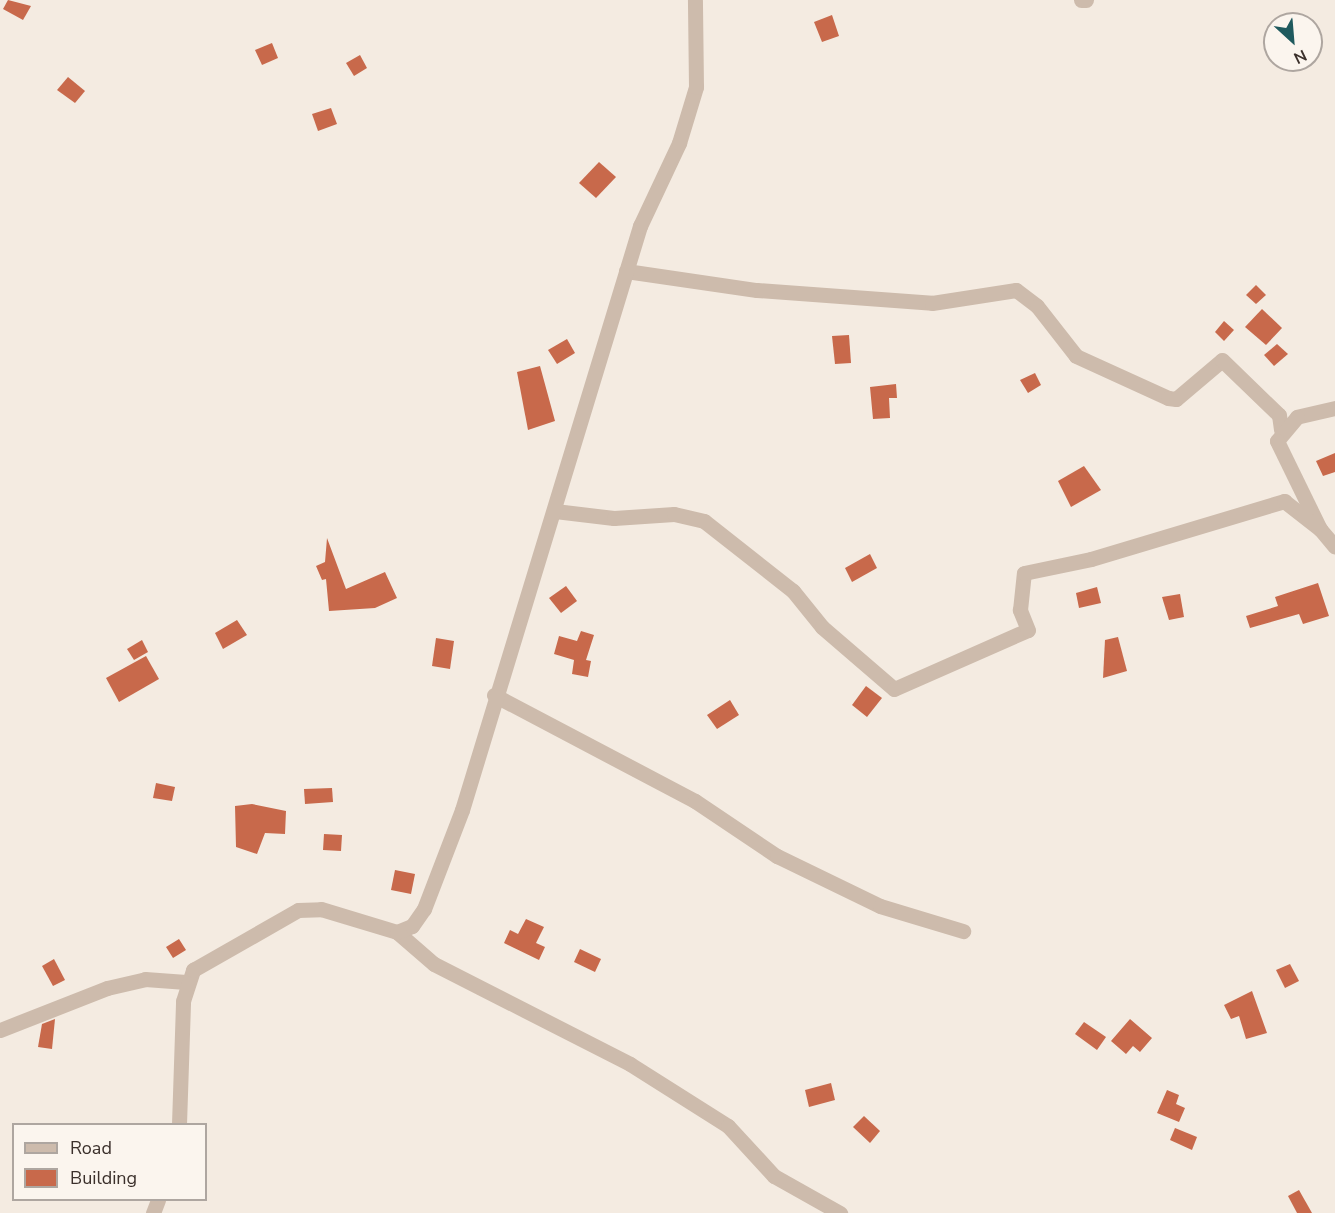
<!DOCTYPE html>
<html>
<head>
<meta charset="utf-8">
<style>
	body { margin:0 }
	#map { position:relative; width:1335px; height:1213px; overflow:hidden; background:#f4ebe1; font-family:"Nunito Sans",sans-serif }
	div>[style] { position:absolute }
	.building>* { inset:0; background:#c8694b }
	.minor>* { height:15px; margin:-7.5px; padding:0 7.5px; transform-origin:7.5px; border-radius:7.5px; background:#cdbbac }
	span { translate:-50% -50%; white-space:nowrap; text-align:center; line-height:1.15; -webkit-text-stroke:5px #fbf5ee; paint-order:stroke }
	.legend { position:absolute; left:12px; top:1123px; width:195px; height:78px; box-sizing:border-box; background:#fbf5ee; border:2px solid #aea6a0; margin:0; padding:8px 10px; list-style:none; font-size:18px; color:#3b302b }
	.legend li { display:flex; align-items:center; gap:12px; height:30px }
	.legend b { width:30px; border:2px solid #aea6a0 }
	.north { position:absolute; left:1263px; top:12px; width:60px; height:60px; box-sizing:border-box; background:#fbf5ee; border:2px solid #aea6a0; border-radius:50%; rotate:154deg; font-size:16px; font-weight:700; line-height:24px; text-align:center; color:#3b302b }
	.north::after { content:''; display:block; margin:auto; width:21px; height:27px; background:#1f5a5e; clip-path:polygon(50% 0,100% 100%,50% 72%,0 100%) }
</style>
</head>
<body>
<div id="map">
	<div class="building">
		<div style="clip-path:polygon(8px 0,31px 6px,23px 20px,3px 9px)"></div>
		<div style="clip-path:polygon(832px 15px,839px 36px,822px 42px,814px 22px)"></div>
		<div style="clip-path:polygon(272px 43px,278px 58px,262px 65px,255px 50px)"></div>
		<div style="clip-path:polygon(360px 55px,367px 68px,354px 76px,346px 63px)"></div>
		<div style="clip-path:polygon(68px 77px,85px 91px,75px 103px,57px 90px)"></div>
		<div style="clip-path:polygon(331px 108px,337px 124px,318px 131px,312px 114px)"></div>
		<div style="clip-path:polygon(599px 162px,616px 177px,596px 198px,579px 183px)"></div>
		<div style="clip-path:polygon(1256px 285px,1266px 295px,1256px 304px,1246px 295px)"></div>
		<div style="clip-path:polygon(1262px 309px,1282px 328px,1266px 345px,1245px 327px)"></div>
		<div style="clip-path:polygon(1224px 321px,1234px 330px,1224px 341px,1215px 332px)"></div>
		<div style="clip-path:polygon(849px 335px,851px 363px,835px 364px,832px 336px)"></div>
		<div style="clip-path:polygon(567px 339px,575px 353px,557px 364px,548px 350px)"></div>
		<div style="clip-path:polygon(1277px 344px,1288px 354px,1274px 366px,1264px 355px)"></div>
		<div style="clip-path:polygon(540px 366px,555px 421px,528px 430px,517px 372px)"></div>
		<div style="clip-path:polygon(1035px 373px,1041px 385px,1028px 393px,1020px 380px)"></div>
		<div style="clip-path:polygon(896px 384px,897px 398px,889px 398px,890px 418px,873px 419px,870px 387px)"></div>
		<div style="clip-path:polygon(1335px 453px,1335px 472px,1323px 476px,1316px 461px)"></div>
		<div style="clip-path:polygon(1084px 466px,1101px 490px,1071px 507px,1058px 481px)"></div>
		<div style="clip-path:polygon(327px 538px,346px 589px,385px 572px,397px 598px,375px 608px,329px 611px,326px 579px,322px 580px,316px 566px,325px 562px)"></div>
		<div style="clip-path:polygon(870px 554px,877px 568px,852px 582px,845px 568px)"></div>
		<div style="clip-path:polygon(1318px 583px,1329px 616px,1303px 624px,1299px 614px,1250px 628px,1246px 616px,1278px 606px,1275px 597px)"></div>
		<div style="clip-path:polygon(566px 586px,577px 601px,561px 613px,549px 598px)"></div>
		<div style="clip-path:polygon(1097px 587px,1101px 603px,1079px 608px,1076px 593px)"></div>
		<div style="clip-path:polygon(1180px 594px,1184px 617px,1169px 620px,1162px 597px)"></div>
		<div style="clip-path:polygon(237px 620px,247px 635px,223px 649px,215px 633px)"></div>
		<div style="clip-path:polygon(581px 631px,594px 635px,586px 660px,591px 661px,588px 677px,572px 674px,574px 660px,554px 654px,559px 636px,577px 641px)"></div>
		<div style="clip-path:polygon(1118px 637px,1127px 671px,1103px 678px,1105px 640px)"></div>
		<div style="clip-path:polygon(436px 638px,454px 641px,450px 669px,432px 666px)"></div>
		<div style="clip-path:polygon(142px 640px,148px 652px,134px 660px,127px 649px)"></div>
		<div style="clip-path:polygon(146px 656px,159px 679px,119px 702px,106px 678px)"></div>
		<div style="clip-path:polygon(866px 686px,882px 698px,867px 717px,852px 705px)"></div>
		<div style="clip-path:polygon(730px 700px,739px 715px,717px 729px,707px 715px)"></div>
		<div style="clip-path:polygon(156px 783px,175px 787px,172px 801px,153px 798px)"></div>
		<div style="clip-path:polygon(332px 788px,333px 802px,305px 804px,304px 789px)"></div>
		<div style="clip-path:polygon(252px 804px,286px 811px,285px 834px,265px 833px,257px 854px,236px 847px,235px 806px)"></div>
		<div style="clip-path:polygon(324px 834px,342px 835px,341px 851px,323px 850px)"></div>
		<div style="clip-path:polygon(395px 870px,415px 874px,411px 894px,391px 890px)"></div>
		<div style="clip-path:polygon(526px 919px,544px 927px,536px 943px,545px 947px,539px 960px,504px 943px,510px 930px,518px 934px)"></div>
		<div style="clip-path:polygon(179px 939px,186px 950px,173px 958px,166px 947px)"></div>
		<div style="clip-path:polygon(580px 949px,601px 959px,595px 972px,574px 962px)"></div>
		<div style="clip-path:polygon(54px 959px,65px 980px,53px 986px,42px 966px)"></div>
		<div style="clip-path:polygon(1290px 964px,1299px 981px,1285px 988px,1276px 970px)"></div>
		<div style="clip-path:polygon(1252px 991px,1267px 1033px,1246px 1039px,1239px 1016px,1231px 1019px,1224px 1005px)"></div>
		<div style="clip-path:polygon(55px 1019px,52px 1049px,38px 1047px,42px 1024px)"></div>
		<div style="clip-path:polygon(1130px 1019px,1152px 1038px,1140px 1052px,1133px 1046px,1126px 1054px,1111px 1041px)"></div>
		<div style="clip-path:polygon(1084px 1022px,1106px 1037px,1097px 1050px,1075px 1034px)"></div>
		<div style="clip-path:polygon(831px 1083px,835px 1100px,809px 1107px,805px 1090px)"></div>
		<div style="clip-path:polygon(1167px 1090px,1179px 1095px,1176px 1104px,1185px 1108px,1179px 1122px,1157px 1113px)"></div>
		<div style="clip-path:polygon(864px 1116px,880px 1131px,870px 1143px,853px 1127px)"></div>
		<div style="clip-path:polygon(1175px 1128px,1197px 1137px,1192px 1150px,1170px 1140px)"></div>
		<div style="clip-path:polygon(1299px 1190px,1312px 1213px,1297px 1213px,1288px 1196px)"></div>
	</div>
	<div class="minor">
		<div style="left:1081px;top:0;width:5px"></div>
		<div style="left:626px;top:271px;width:132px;rotate:8.3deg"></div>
		<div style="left:757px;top:290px;width:175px;rotate:4.2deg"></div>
		<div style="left:932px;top:303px;width:85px;rotate:-8.8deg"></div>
		<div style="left:1016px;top:290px;width:26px;rotate:37deg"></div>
		<div style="left:1037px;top:306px;width:63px;rotate:52deg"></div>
		<div style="left:1076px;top:356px;width:101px;rotate:24.5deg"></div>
		<div style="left:1168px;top:398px;width:8px;rotate:7deg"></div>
		<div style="left:1176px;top:399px;width:60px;rotate:-40.3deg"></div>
		<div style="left:1222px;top:360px;width:79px;rotate:44deg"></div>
		<div style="left:1279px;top:415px;width:15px;rotate:82deg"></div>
		<div style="left:1335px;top:408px;width:39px;rotate:167deg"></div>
		<div style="left:1297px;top:417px;width:31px;rotate:130deg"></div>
		<div style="left:1277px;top:441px;width:98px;rotate:64deg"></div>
		<div style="left:1320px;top:529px;width:23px;rotate:50deg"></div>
		<div style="left:555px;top:511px;width:59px;rotate:6.8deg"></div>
		<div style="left:614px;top:518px;width:60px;rotate:-3.8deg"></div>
		<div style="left:674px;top:514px;width:31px;rotate:13deg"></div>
		<div style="left:704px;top:521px;width:113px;rotate:38.2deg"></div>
		<div style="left:793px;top:591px;width:46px;rotate:51.1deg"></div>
		<div style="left:822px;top:627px;width:95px;rotate:40.7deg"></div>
		<div style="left:894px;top:689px;width:146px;rotate:-23.8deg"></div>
		<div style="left:1028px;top:630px;width:22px;rotate:-112deg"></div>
		<div style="left:1020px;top:610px;width:37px;rotate:-84deg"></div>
		<div style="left:1024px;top:573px;width:68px;rotate:-11.8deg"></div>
		<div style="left:1091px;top:559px;width:202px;rotate:-16.7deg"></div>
		<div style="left:1284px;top:501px;width:46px;rotate:37.9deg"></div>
		<div style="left:494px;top:695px;width:227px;rotate:27.8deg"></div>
		<div style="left:695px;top:801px;width:99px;rotate:33.9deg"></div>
		<div style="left:777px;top:856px;width:114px;rotate:25.9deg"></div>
		<div style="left:880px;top:906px;width:87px;rotate:16.8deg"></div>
		<div style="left:397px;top:932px;width:49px;rotate:40.9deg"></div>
		<div style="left:434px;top:964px;width:220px;rotate:27deg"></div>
		<div style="left:630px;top:1064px;width:116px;rotate:32.3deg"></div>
		<div style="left:728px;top:1126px;width:68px;rotate:47.4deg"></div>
		<div style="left:774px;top:1176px;width:76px;rotate:29.3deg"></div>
		<div style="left:0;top:1030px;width:115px;rotate:-21.4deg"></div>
		<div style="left:107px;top:988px;width:39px;rotate:-13deg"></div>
		<div style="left:145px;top:979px;width:41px;rotate:4.2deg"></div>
		<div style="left:179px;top:1124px;width:123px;rotate:-88.1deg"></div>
		<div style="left:183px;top:1001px;width:33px;rotate:-72deg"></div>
		<div style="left:193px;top:970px;width:121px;rotate:-29.7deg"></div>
		<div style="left:298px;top:910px;width:23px;rotate:-2deg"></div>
		<div style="left:321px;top:909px;width:79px;rotate:16.8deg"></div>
		<div style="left:397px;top:932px;width:16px;rotate:-22deg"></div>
		<div style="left:412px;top:926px;width:21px;rotate:-55deg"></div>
		<div style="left:424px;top:909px;width:106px;rotate:-69deg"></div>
		<div style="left:462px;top:810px;width:611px;rotate:-73.05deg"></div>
		<div style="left:640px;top:226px;width:92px;rotate:-64.8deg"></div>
		<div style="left:679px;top:143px;width:59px;rotate:-73.1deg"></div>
		<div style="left:696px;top:87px;width:87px;rotate:-90.7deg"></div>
		<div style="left:153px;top:1213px;width:14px;rotate:-69deg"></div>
	</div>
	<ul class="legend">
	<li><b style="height:8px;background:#cdbbac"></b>Road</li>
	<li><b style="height:16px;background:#c8694b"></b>Building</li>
	</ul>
	<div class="north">N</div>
</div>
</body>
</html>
